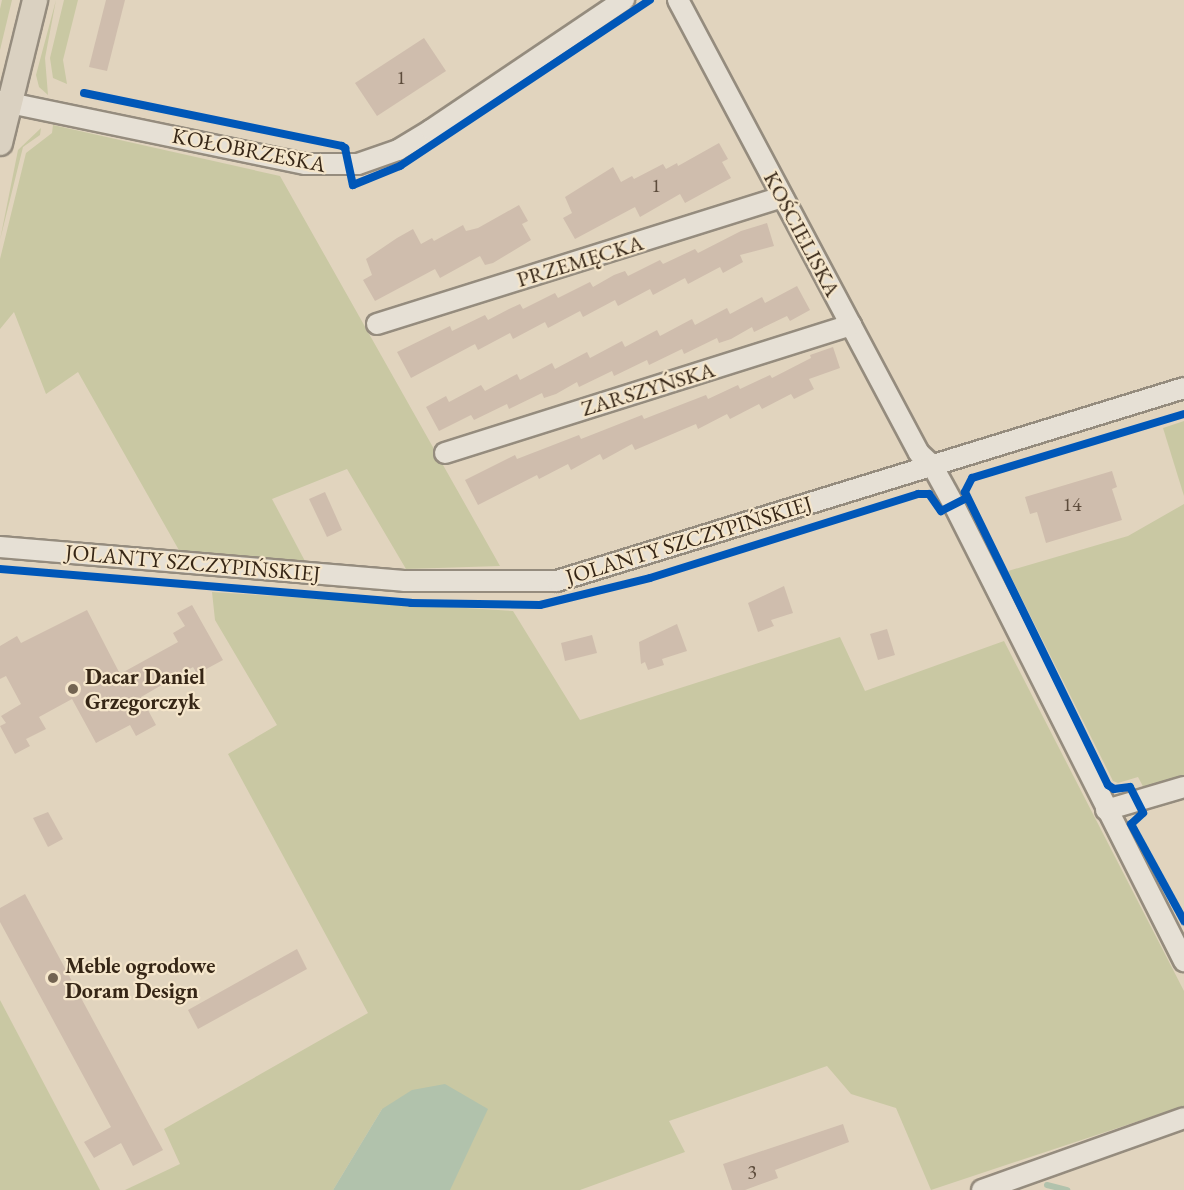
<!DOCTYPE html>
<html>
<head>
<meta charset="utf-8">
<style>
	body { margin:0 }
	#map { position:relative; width:1184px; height:1190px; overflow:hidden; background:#e1d4be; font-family:"EB Garamond",serif }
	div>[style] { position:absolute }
	.green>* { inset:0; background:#c9c8a3 }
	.water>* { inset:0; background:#b1c2ac }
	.stream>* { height:6px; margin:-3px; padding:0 3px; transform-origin:3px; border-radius:3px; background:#b1c2ac }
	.building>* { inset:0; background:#cfbdad }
	.roads { filter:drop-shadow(2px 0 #958c7e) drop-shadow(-2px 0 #958c7e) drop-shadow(0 2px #958c7e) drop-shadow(0 -2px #958c7e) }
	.minor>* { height:20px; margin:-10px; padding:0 10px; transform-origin:10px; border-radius:10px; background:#e6e0d5 }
	.major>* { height:24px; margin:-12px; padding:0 12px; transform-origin:12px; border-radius:12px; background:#dad1c1 }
	.cycleway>* { height:8px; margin:-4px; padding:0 4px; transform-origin:4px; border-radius:4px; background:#0057b8 }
	.dots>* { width:16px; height:16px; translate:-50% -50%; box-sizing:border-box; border:3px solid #f5e6cb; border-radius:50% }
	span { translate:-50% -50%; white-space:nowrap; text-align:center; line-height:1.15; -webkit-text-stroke:4.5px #f5e6cb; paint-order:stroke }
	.number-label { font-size:20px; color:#5d4c3c }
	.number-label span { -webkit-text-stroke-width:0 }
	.street-label { font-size:22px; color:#362616 }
	.poi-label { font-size:22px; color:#362616; font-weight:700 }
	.left { translate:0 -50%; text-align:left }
</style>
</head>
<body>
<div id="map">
	<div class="green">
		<div style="clip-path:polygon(2px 0,12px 0,0 50px,0 9px)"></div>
		<div style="clip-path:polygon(56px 0,45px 58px,48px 95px,39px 87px,36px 75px)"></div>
		<div style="clip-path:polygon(64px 0,78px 0,63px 60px,67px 84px,53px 78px,50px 58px)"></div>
		<div style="clip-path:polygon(53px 125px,280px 176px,500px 566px,406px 569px,347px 469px,272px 499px,306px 563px,180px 552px,78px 372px,46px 394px,14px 312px,0 329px,0 259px,26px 153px,52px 133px)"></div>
		<div style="clip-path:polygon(41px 128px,40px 135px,23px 147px,0 240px,18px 150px)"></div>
		<div style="clip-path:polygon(1184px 421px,1184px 496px,1163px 428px)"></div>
		<div style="clip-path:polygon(1184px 504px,1184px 776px,1145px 790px,1138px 777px,1118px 783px,1113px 781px,1008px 571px,1128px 536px)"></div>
		<div style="clip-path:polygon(212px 592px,513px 611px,580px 720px,840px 637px,865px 691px,1004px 641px,1184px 991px,1184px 1106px,931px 1190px,896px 1108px,851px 1094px,827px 1066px,669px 1121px,685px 1152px,580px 1190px,448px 1190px,382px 1109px,333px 1190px,125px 1190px,180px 1164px,164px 1129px,368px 1013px,228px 754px,277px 725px,215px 620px)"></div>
		<div style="clip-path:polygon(0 1000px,100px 1190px,0 1190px)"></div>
	</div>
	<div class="water">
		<div style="clip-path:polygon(445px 1084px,488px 1109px,450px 1190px,333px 1190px,382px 1109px,412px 1090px)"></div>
	</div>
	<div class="stream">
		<div style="left:1047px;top:1185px;width:21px;rotate:14deg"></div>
	</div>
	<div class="building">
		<div style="clip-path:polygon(106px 0,125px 0,107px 71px,89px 67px)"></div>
		<div style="clip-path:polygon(424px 38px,446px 71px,377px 116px,355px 83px)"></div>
		<div style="clip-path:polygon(719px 143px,728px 159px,722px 162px,731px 178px,685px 203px,680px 194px,640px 217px,635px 207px,575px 239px,563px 218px,572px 213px,565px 197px,613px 167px,621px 182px,632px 176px,634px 179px,663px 164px,666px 169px,677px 163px,678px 166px)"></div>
		<div style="clip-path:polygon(519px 205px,528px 221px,522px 224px,531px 240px,493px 263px,485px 265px,480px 256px,440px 278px,435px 269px,375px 301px,363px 280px,372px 275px,366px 259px,397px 238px,413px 229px,421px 244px,432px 238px,434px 241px,463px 225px,466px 231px,478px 228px)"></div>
		<div style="clip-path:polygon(767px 223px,774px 246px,740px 255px,743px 262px,723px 273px,720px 267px,688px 284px,685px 278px,653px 295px,650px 289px,618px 306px,615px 300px,583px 317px,580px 311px,548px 328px,545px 322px,513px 339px,510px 333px,478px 350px,475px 344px,411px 378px,397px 352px,450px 326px,452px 331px,485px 315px,488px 320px,509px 309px,520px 304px,523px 309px,555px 293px,558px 298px,590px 282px,593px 287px,614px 275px,625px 271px,628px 276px,660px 260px,663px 264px,695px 249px,698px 253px,741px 231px)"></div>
		<div style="clip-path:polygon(797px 286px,810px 310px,790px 321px,787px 316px,754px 332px,752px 327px,731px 339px,719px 343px,717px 338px,684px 354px,682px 349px,649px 365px,647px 360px,614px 376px,612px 371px,579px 387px,577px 382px,556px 394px,544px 398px,542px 393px,509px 409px,507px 404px,474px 420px,471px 415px,439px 431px,426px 407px,446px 396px,449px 402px,481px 385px,485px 391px,517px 374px,520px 380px,552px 363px,555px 369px,587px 352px,590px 358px,622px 341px,625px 347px,657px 330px,660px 336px,692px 319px,695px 325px,727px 308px,730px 314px,762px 297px,765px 303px)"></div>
		<div style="clip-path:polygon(833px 347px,840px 368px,809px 379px,814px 389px,794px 399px,791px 394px,762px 409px,759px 404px,730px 419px,727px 414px,698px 429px,696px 424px,635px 450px,632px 444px,603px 460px,600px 454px,571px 470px,568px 464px,539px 479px,537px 475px,478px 505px,465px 480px,515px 455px,517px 459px,579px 435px,581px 439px,642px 415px,644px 419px,706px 395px,708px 399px,738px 385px,740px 389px,770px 375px,772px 378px,811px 358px,810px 355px)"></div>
		<div style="clip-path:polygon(1112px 471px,1117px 487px,1112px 489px,1122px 520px,1046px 543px,1037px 512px,1030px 514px,1025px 497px)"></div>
		<div style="clip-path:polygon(325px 492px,342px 530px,327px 537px,309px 499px)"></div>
		<div style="clip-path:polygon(784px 586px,793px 613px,771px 620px,774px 626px,758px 632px,748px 603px)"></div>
		<div style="clip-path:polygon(192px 605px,223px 660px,197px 674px,193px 667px,141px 697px,156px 725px,136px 736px,130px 725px,96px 743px,72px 699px,39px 717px,46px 729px,26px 739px,30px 746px,15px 754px,0 726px,6px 723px,1px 716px,21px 704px,6px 676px,0 679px,0 646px,17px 636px,21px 643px,87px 610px,120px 674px,178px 642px,173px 633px,185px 626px,177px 613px)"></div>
		<div style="clip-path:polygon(677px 624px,687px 651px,662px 659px,664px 665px,648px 670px,645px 662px,641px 664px,639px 642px)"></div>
		<div style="clip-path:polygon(887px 629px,895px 655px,878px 660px,870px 634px)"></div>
		<div style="clip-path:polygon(592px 635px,597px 653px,565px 661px,561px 643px)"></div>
		<div style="clip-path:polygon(48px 812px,63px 839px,48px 847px,33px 818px)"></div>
		<div style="clip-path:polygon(25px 894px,163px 1150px,133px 1166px,121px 1143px,94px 1158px,84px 1142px,111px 1127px,0 922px,0 908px)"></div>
		<div style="clip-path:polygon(297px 949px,307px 969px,198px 1029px,188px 1010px)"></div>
		<div style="clip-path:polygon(843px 1124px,849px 1142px,775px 1170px,778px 1178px,745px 1190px,732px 1190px,723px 1164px)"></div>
	</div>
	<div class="roads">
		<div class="minor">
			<div style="left:678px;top:0;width:513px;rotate:61.99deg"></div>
			<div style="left:919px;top:453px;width:18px;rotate:43deg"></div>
			<div style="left:932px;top:465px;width:46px;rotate:61.2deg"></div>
			<div style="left:954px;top:505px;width:511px;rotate:63.23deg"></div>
			<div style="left:0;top:101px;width:311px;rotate:11.7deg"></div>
			<div style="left:305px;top:164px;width:53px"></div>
			<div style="left:358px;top:164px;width:42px;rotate:-19.3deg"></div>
			<div style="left:398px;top:150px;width:39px;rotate:-31deg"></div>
			<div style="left:431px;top:130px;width:233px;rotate:-34deg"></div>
			<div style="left:377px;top:324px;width:425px;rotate:-17.4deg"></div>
			<div style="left:445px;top:453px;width:426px;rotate:-17.5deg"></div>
			<div style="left:0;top:547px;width:405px;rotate:4.8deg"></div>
			<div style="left:404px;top:581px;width:153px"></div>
			<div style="left:557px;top:581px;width:656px;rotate:-17.11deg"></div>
			<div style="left:1106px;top:810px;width:81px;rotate:-16.4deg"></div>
			<div style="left:982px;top:1190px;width:214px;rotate:-19.6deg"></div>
		</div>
		<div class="major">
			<div style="left:0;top:143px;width:147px;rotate:-76.2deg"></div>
		</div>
	</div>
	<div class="cycleway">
		<div style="left:84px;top:93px;width:263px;rotate:11.6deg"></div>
		<div style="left:342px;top:146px;width:4px;rotate:34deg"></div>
		<div style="left:345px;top:148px;width:38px;rotate:78deg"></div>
		<div style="left:353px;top:185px;width:51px;rotate:-22deg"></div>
		<div style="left:400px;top:166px;width:300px;rotate:-33.6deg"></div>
		<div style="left:1184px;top:414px;width:221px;rotate:163.2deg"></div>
		<div style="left:972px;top:478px;width:16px;rotate:117deg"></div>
		<div style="left:965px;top:492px;width:326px;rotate:64deg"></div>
		<div style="left:1108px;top:785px;width:7px;rotate:34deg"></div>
		<div style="left:1114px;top:789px;width:16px;rotate:-7deg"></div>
		<div style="left:1130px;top:787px;width:29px;rotate:63deg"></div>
		<div style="left:1143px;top:813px;width:16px;rotate:137deg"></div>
		<div style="left:1131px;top:824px;width:111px;rotate:61.3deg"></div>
		<div style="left:0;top:569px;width:412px;rotate:4.7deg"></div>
		<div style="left:411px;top:603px;width:129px;rotate:0.9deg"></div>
		<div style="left:540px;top:605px;width:113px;rotate:-13.8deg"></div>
		<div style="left:650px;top:578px;width:281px;rotate:-17.4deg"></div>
		<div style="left:918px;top:494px;width:11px"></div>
		<div style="left:929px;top:494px;width:21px;rotate:55deg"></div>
		<div style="left:941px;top:511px;width:29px;rotate:-27deg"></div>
	</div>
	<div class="dots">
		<div style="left:73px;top:689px;background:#726351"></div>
		<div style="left:53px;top:978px;background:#726351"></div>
	</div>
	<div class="number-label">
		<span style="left:401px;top:77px">1</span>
		<span style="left:656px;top:185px">1</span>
		<span style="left:1072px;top:504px">14</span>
		<span style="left:752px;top:1172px">3</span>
	</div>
	<div class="street-label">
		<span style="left:249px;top:150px;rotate:11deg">KOŁOBRZESKA</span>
		<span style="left:802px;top:234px;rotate:62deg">KOŚCIELISKA</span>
		<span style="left:580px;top:261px;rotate:-17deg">PRZEMĘCKA</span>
		<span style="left:648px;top:389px;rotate:-17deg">ZARSZYŃSKA</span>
		<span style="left:689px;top:540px;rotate:-17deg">JOLANTY SZCZYPIŃSKIEJ</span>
		<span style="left:193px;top:563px;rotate:5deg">JOLANTY SZCZYPIŃSKIEJ</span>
	</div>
	<div class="poi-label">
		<span class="left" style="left:85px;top:689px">Dacar Daniel<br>Grzegorczyk</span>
		<span class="left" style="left:65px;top:978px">Meble ogrodowe<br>Doram Design</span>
	</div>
</div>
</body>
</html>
